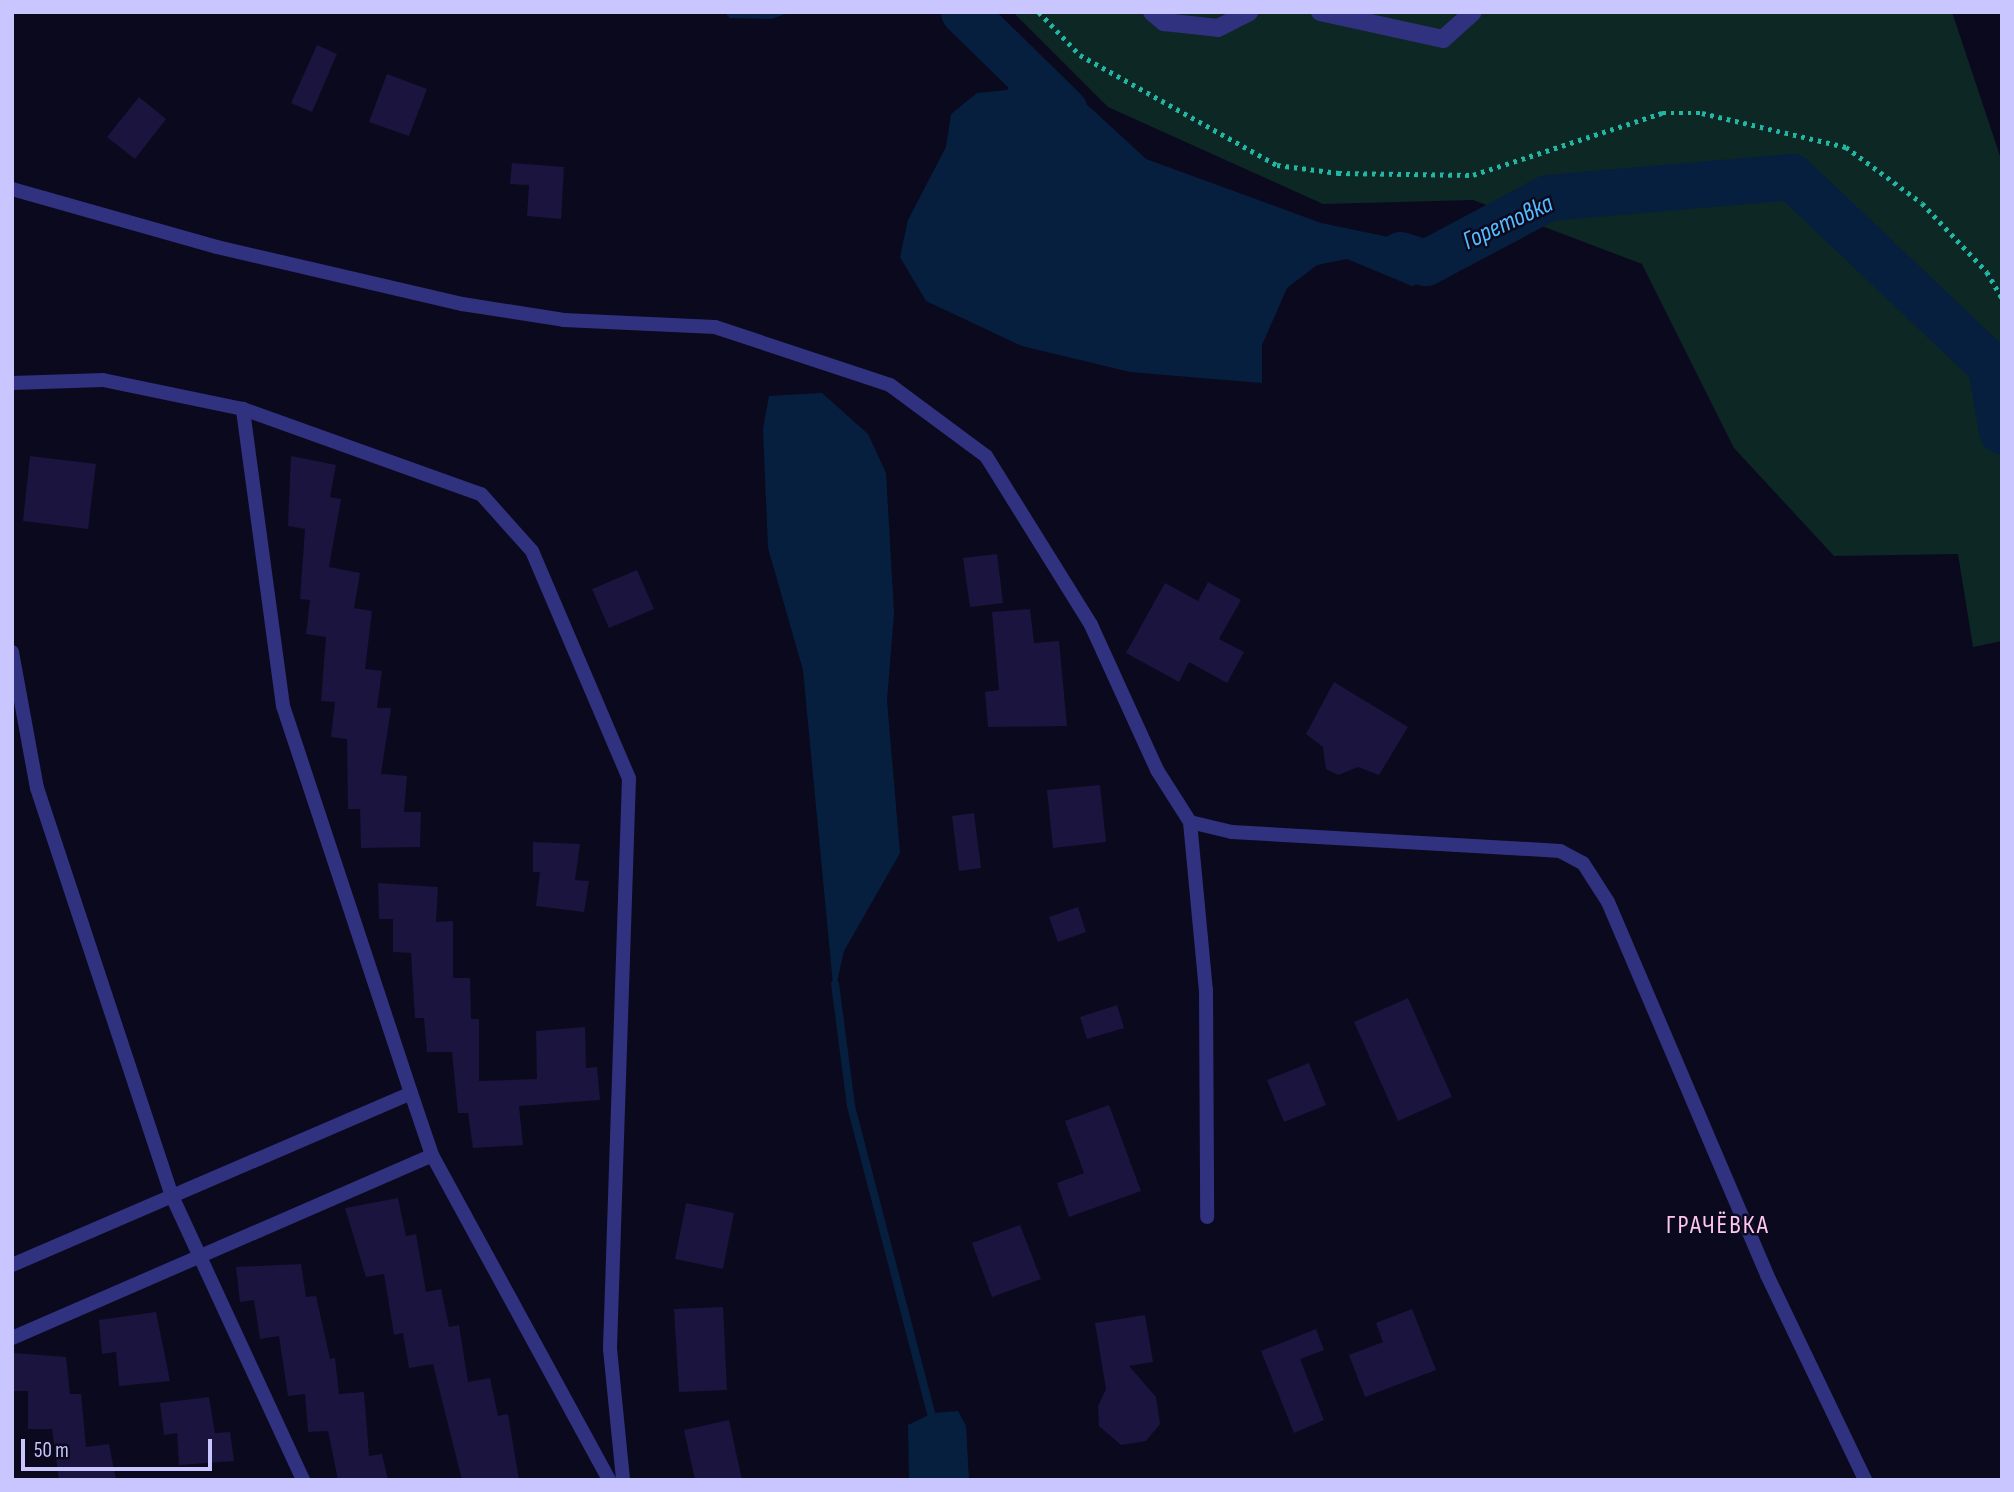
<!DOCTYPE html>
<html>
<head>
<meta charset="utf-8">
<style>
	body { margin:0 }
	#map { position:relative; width:2014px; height:1492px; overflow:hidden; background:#0b091d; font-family:"Sofia Sans Condensed",sans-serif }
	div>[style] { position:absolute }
	.green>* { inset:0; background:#0c2724 }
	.water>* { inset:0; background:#061f3f }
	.stream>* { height:8px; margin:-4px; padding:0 4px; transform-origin:4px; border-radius:4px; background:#061f3f }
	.river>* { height:46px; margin:-23px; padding:0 23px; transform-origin:23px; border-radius:23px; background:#061f3f }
	.building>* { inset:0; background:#1a143f }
	.path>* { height:4.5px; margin-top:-2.25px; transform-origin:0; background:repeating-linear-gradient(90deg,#22b6a4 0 3.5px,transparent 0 8.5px) }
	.lane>* { height:14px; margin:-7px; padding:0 7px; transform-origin:7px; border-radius:7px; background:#303280 }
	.street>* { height:18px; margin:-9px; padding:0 9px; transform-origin:9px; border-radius:9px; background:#303280 }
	span { translate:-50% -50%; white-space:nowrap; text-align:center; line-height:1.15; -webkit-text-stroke:5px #0b091d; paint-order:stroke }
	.water-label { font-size:26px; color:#53bbff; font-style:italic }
	.neighbourhood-label { font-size:26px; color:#ffc7ee; letter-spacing:2px }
	.frame { position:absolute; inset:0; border:14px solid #c8c5ff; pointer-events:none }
	.scale { position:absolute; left:21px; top:1439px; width:191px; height:32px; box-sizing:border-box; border:4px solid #c8c5ff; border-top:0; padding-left:9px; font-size:21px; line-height:24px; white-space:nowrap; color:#c8c5ff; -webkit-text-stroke:5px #0b091d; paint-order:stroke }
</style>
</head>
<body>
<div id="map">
	<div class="green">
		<div style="clip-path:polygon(1013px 12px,1952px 12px,2002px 162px,2002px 641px,1973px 647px,1958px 554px,1834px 556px,1734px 448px,1642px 264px,1473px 200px,1323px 204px,1108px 107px)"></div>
	</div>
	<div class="water">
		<div style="clip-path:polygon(724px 12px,792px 12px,771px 19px,730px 18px)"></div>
		<div style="clip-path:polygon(1030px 52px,1146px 159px,1321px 223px,1427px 245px,1459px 246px,1466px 267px,1412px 286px,1347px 259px,1317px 265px,1287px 288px,1262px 345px,1262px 383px,1130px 372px,1022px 346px,926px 301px,900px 257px,908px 220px,946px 147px,951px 114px,977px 93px,1007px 90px)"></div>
		<div style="clip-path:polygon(822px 393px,868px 434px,886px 473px,894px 613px,887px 701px,900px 853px,844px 951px,834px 995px,803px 670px,768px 548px,763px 429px,769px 396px)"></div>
		<div style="clip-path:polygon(958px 1411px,966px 1426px,969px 1480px,909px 1480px,908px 1425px,933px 1413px)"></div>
	</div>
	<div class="stream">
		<div style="left:835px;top:984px;width:123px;rotate:82.5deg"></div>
		<div style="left:851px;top:1106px;width:325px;rotate:75.4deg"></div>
	</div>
	<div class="river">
		<div style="left:964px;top:12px;width:141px;rotate:44.4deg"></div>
		<div style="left:1401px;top:255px;width:26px;rotate:18deg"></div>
		<div style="left:1426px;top:263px;width:138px;rotate:-28deg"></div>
		<div style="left:1548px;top:198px;width:245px;rotate:-4.9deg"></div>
		<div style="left:1792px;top:177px;width:274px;rotate:43.5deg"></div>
		<div style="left:1991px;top:366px;width:66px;rotate:80.4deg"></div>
	</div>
	<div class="building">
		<div style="clip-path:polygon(317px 45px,337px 54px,312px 112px,291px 103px)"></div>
		<div style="clip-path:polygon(387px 74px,427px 89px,409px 136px,369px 122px)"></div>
		<div style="clip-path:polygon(139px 97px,166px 119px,135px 159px,107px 137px)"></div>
		<div style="clip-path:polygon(512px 163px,564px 167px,561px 219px,527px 216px,529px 185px,510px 184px)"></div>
		<div style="clip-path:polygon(30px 456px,96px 464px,88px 529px,23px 521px)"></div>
		<div style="clip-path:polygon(291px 456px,336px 465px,330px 497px,341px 499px,329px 567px,360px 573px,354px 608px,372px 611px,365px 669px,382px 671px,377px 708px,391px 708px,381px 774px,407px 776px,404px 812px,421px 812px,420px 847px,361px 848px,360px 809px,348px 809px,347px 739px,331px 737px,335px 702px,321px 701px,326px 637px,306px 634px,310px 600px,300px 599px,305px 529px,288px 526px)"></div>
		<div style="clip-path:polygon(997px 554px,1003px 603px,970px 607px,963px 558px)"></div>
		<div style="clip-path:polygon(637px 570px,654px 609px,609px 628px,592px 589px)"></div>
		<div style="clip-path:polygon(1208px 582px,1241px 600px,1219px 639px,1244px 652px,1227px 683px,1189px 662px,1179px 682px,1126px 653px,1165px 583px,1198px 601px)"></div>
		<div style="clip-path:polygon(1030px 609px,1034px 643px,1059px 641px,1067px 726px,988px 727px,985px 692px,999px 690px,992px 612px)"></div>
		<div style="clip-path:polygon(1334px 682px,1408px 727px,1379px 775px,1358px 767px,1338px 775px,1326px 769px,1323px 747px,1306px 734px)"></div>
		<div style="clip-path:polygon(1100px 785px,1106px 842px,1053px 848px,1047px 790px)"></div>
		<div style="clip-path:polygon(974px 813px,981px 868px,959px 871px,952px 816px)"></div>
		<div style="clip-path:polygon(533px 842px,580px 844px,575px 880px,589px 881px,584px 912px,536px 906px,540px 872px,533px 872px)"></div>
		<div style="clip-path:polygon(378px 883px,438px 887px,436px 922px,453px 921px,453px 978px,470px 978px,471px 1019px,479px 1019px,479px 1081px,537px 1079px,536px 1031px,585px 1027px,586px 1068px,597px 1067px,600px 1100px,519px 1106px,523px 1145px,473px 1148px,468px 1113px,458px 1113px,452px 1052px,427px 1052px,424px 1018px,415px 1018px,411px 953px,393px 952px,393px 919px,379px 919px)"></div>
		<div style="clip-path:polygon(1078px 907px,1086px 932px,1058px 942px,1049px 917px)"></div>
		<div style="clip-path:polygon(1408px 998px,1452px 1097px,1398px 1121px,1354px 1022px)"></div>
		<div style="clip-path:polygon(1117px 1005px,1124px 1028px,1087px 1039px,1080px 1017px)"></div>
		<div style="clip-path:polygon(1309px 1063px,1326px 1105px,1284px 1122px,1267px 1080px)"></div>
		<div style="clip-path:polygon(1109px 1105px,1141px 1191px,1069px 1217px,1057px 1183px,1084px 1173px,1065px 1121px)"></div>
		<div style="clip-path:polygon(398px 1198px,406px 1236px,416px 1234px,426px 1292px,441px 1289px,449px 1327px,459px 1325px,468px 1382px,490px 1378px,498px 1416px,508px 1414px,519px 1480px,462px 1480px,433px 1364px,409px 1368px,403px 1333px,394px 1335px,384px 1274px,366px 1277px,345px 1208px)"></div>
		<div style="clip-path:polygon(686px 1203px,734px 1213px,723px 1269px,675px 1259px)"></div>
		<div style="clip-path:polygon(1020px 1225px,1041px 1279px,992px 1297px,972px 1243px)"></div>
		<div style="clip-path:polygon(301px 1264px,306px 1297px,316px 1296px,330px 1359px,335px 1358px,339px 1394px,364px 1392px,369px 1456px,382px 1454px,388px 1480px,338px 1480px,328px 1431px,308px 1432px,305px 1394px,288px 1396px,279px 1336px,260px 1339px,254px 1300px,240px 1302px,236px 1267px)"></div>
		<div style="clip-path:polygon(723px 1307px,727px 1390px,679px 1392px,674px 1309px)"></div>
		<div style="clip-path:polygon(1412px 1309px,1436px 1370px,1365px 1397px,1349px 1355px,1383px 1342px,1376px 1323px)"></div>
		<div style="clip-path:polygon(156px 1312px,170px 1381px,119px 1386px,116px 1352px,102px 1354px,99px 1320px)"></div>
		<div style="clip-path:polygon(1145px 1315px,1153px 1362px,1129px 1366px,1156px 1397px,1160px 1424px,1146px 1441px,1121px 1445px,1099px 1426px,1098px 1406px,1106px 1389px,1095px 1323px)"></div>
		<div style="clip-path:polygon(1316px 1329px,1324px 1350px,1300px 1359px,1324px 1420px,1294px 1433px,1261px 1351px)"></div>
		<div style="clip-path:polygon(14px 1353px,66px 1357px,70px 1394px,81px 1394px,86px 1447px,109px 1444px,116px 1480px,59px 1480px,52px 1429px,28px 1429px,28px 1391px,14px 1391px)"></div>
		<div style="clip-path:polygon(209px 1397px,215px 1433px,230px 1432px,234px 1461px,179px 1465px,177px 1433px,164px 1435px,160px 1403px)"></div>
		<div style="clip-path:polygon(729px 1420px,742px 1480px,695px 1480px,684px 1430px)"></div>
	</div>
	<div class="path">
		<div style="left:1039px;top:12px;width:59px;rotate:46.4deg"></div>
		<div style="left:1080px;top:55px;width:226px;rotate:29.2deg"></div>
		<div style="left:1277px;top:165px;width:62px;rotate:7.5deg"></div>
		<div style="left:1338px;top:173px;width:135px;rotate:0.8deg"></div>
		<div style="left:1473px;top:175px;width:199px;rotate:-18.2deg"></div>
		<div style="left:1662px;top:113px;width:40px"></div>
		<div style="left:1702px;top:113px;width:148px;rotate:13.3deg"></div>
		<div style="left:1846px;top:147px;width:94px;rotate:36.4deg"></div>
		<div style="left:1922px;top:203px;width:95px;rotate:46.7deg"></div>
		<div style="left:1987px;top:272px;width:30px;rotate:60deg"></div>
	</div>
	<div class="lane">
		<div style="left:12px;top:189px;width:213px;rotate:15.8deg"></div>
		<div style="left:217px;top:247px;width:252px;rotate:13.1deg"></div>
		<div style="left:462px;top:304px;width:103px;rotate:8.9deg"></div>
		<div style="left:564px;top:320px;width:151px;rotate:2.7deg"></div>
		<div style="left:715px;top:327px;width:184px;rotate:18.3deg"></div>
		<div style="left:890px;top:385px;width:119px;rotate:36.5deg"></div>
		<div style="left:986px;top:456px;width:199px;rotate:58.1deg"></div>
		<div style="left:1091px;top:625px;width:159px;rotate:65.5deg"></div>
		<div style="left:1157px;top:770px;width:62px;rotate:57.6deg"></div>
		<div style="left:1190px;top:822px;width:43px;rotate:13.4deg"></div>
		<div style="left:1232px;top:832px;width:329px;rotate:3.3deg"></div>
		<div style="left:1560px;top:851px;width:26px;rotate:28deg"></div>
		<div style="left:1583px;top:863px;width:46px;rotate:57.3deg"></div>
		<div style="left:1608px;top:902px;width:405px;rotate:66.9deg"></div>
		<div style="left:1767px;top:1275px;width:227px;rotate:64.4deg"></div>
		<div style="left:12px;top:383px;width:91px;rotate:-1.9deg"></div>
		<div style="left:103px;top:380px;width:143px;rotate:11.7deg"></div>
		<div style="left:243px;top:409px;width:253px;rotate:19.7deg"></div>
		<div style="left:481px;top:494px;width:76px;rotate:48.2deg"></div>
		<div style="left:532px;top:551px;width:247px;rotate:66.9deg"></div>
		<div style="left:629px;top:778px;width:571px;rotate:91.91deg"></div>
		<div style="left:610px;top:1349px;width:132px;rotate:84.3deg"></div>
		<div style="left:12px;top:652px;width:138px;rotate:79.6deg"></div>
		<div style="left:37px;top:788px;width:428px;rotate:71.7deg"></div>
		<div style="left:171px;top:1194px;width:315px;rotate:65.2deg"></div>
		<div style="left:1190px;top:822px;width:169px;rotate:84.6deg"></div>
		<div style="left:1206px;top:990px;width:227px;rotate:89.7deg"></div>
		<div style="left:411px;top:1093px;width:65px;rotate:71.3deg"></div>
		<div style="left:432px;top:1155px;width:370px;rotate:61.4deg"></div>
		<div style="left:12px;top:1265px;width:434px;rotate:-23.3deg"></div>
		<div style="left:411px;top:1093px;width:408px;rotate:-108.3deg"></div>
		<div style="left:283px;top:706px;width:300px;rotate:-97.7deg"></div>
		<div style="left:12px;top:1338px;width:458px;rotate:-23.5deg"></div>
	</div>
	<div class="street">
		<div style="left:1152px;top:12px;width:16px;rotate:40deg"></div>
		<div style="left:1164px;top:22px;width:54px;rotate:6.3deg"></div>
		<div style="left:1218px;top:28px;width:35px;rotate:-27deg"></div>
		<div style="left:1320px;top:12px;width:126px;rotate:12.4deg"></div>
		<div style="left:1443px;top:39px;width:40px;rotate:-42deg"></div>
	</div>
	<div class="water-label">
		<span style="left:1508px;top:223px;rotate:-25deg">Горетовка</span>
	</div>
	<div class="neighbourhood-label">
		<span style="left:1718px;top:1226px">ГРАЧЁВКА</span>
	</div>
	<div class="frame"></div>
	<div class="scale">50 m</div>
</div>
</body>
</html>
